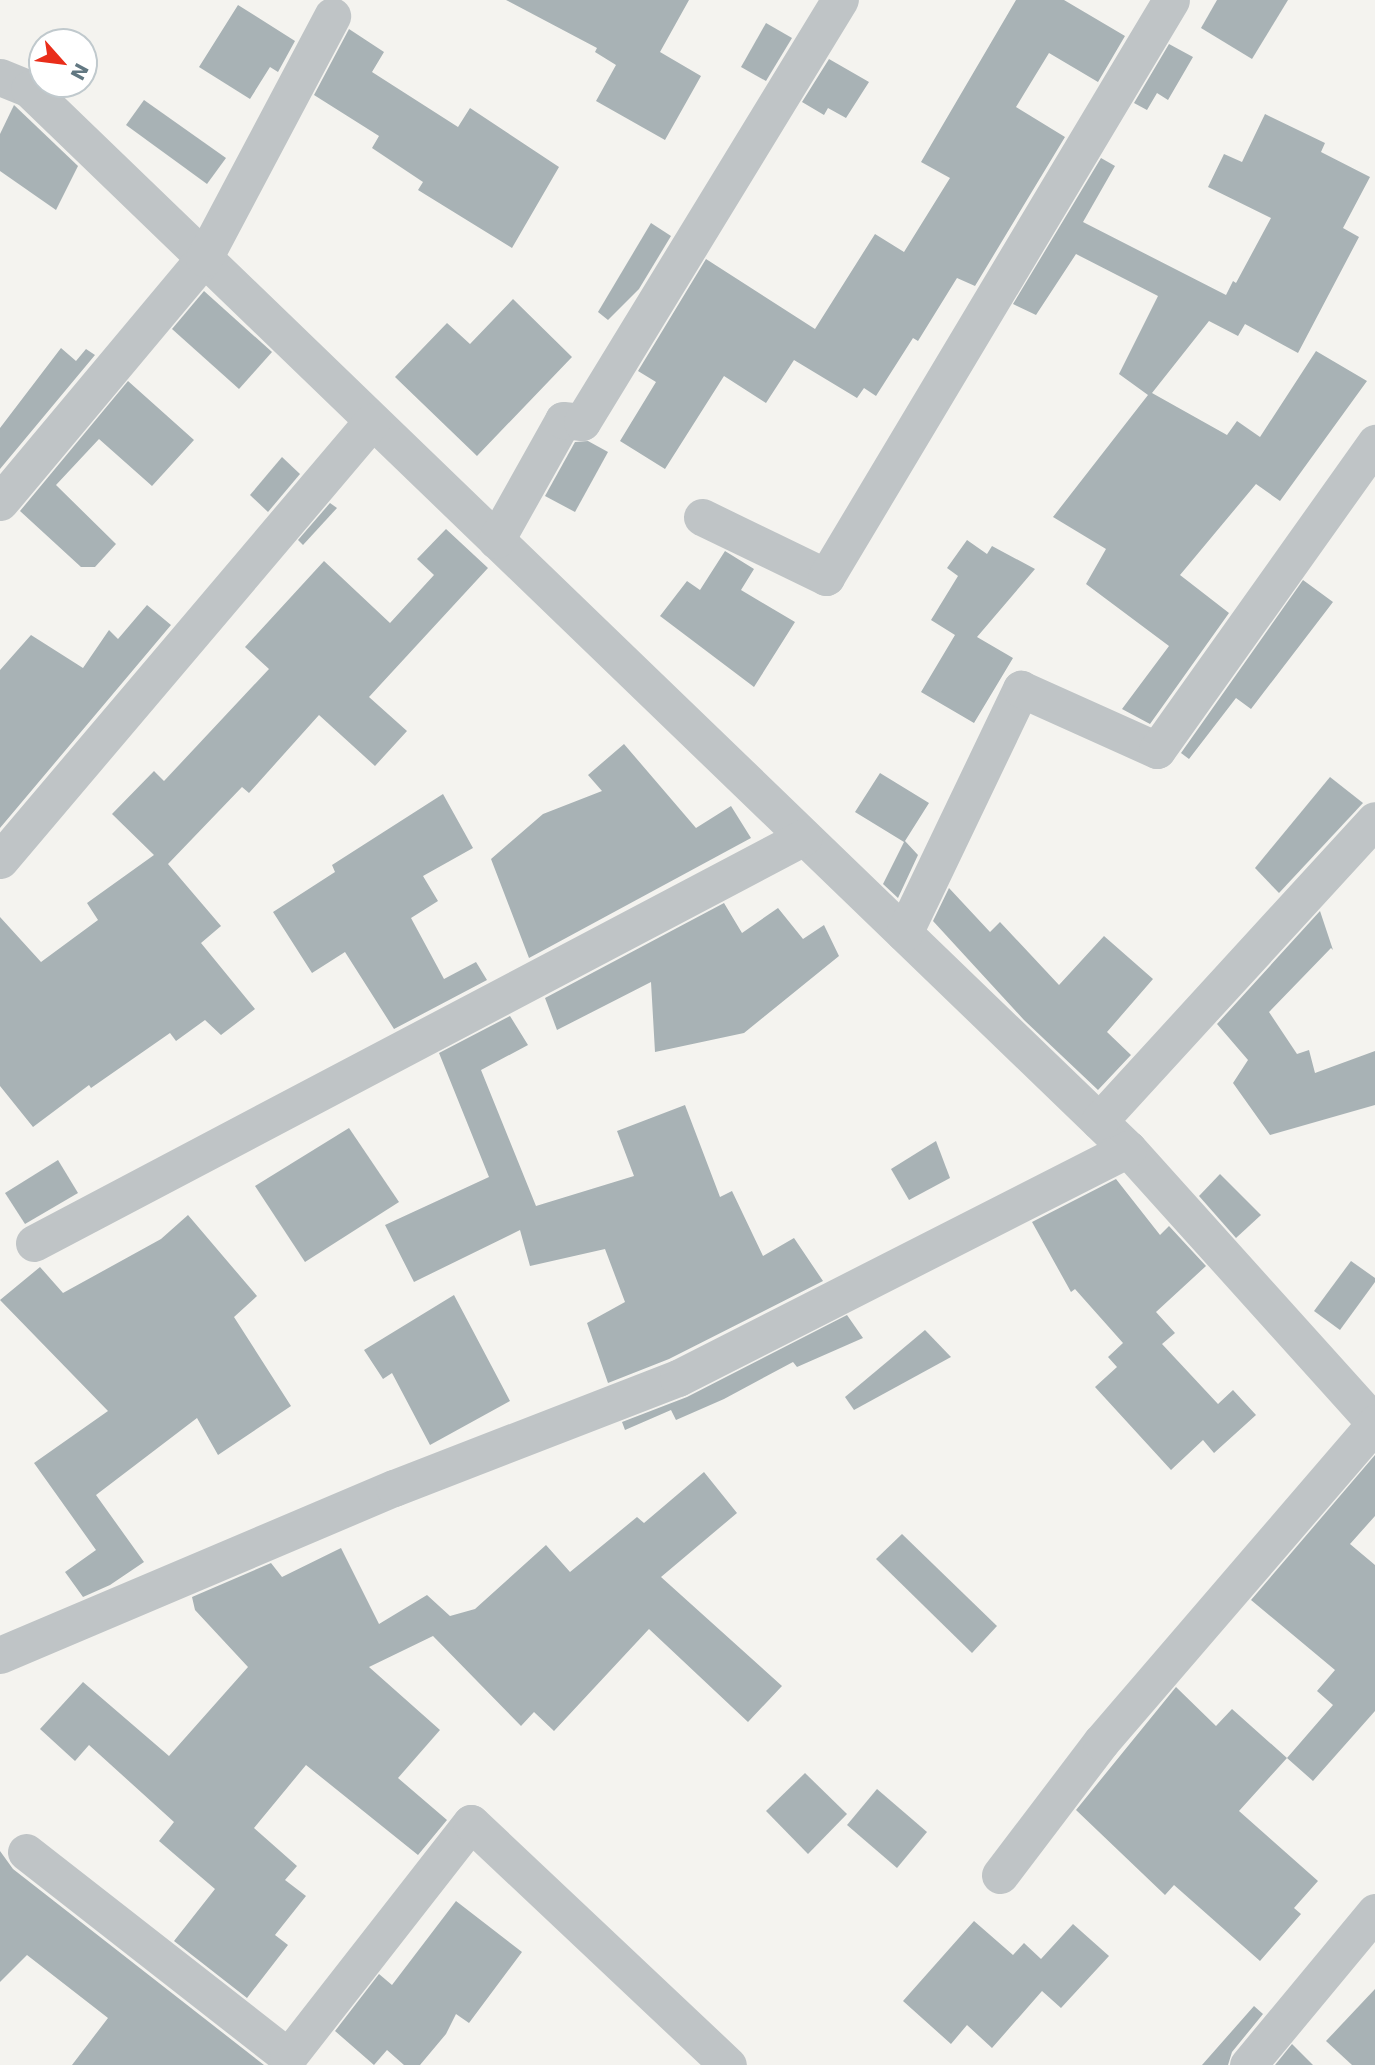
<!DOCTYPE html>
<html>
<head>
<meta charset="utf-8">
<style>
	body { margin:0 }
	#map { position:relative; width:1375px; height:2065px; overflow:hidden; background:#f4f3ef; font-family:"DejaVu Sans",sans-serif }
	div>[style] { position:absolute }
	.building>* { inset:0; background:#a8b2b5 }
	.street>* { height:37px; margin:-18.5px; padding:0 18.5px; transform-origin:18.5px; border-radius:18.5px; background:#bfc4c6 }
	span { translate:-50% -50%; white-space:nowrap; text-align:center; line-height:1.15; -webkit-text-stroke:7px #fff; paint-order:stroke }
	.north { position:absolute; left:28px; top:28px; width:70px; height:70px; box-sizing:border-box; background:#fff; border:2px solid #c0c9cd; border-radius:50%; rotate:118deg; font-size:19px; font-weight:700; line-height:28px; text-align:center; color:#627882 }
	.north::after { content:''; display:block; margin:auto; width:24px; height:32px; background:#e92d1a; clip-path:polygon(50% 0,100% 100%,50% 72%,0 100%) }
</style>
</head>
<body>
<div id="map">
	<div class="building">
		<div style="clip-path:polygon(506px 0,689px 0,660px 52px,701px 76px,665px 140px,596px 101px,616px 65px,595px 52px,597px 48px)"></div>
		<div style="clip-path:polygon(1016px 0,1064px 0,1125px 36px,1098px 82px,1049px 53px,1016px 107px,1065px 137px,975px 286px,957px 278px,918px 341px,913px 338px,876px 396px,864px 388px,857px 398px,794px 360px,766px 403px,724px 376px,665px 469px,620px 441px,656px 382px,638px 371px,706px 259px,815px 329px,875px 234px,904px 252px,950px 178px,921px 162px)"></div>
		<div style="clip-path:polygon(1217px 0,1288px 0,1252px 59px,1201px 28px)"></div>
		<div style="clip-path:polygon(238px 5px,295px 41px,278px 72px,270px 67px,250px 99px,199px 67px)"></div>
		<div style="clip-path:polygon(766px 23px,792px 38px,766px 81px,741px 67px)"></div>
		<div style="clip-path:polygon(349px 29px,384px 52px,372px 72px,458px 127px,470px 108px,559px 167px,512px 248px,418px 190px,423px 182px,372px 148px,379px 136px,314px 95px)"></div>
		<div style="clip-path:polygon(1169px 44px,1193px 57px,1168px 100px,1157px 93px,1147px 110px,1134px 103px)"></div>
		<div style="clip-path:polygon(829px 59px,869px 82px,846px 118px,828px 108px,824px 115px,802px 102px)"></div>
		<div style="clip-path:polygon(144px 100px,226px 158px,207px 184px,126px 125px)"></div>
		<div style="clip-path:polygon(14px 105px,78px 166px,56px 210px,0 171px,0 134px)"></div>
		<div style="clip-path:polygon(1265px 114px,1325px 143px,1321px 152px,1370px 177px,1343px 228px,1359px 237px,1298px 353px,1245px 324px,1238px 336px,1209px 321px,1152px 393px,1227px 435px,1237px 421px,1260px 437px,1316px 351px,1367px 381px,1280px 501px,1256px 484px,1180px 575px,1229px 613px,1150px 724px,1122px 709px,1169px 646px,1086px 584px,1106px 549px,1053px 517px,1148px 395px,1119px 374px,1158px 296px,1076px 254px,1036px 315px,1013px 304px,1101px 158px,1115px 166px,1083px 222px,1226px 295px,1233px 281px,1236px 283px,1271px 218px,1208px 187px,1224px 154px,1242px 162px)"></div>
		<div style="clip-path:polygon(651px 223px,671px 236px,639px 289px,608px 320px,598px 312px)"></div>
		<div style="clip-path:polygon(204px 291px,272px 352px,239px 389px,172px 329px)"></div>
		<div style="clip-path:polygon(513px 299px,572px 357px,477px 456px,395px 377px,447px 323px,470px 344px)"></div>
		<div style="clip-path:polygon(61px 348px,76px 361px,86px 349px,95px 355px,0 469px,0 428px)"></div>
		<div style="clip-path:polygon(128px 381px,194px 440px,152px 486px,99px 439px,56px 485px,116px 544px,95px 567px,81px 567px,20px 511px)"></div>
		<div style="clip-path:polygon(588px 441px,608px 452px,575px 512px,545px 496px,575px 442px)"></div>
		<div style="clip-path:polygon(282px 457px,300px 474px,268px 512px,250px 495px)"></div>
		<div style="clip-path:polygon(330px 503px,337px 508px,303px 545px,298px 540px)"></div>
		<div style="clip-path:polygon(446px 529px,488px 568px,369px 697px,407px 731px,375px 766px,319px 715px,249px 793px,242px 787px,168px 864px,221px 926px,201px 943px,255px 1009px,221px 1035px,205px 1020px,176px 1041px,170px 1033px,91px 1088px,89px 1085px,33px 1127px,0 1086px,0 917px,41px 962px,98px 920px,87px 903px,154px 855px,112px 814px,154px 771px,164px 781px,269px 669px,245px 647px,324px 561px,390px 623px,434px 575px,417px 559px)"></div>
		<div style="clip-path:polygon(967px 540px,987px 554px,992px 546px,1035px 569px,977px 637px,1013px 658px,974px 723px,921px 692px,955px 635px,931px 620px,958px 576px,947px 568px)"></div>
		<div style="clip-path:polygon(725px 551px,754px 569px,741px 590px,795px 622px,754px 687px,660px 616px,687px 581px,700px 590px)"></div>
		<div style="clip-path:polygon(1303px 580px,1333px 602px,1251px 709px,1236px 698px,1189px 759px,1181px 753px)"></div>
		<div style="clip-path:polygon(147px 605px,171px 625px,0 828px,0 670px,31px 635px,83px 668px,109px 630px,118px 639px)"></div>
		<div style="clip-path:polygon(624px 744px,696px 828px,731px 806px,751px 838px,529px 958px,491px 859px,543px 814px,602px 791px,588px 775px)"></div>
		<div style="clip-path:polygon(880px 773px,929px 803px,905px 841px,918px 855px,898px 898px,883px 884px,904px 842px,855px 812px)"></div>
		<div style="clip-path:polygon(1330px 777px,1363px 803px,1279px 893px,1255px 868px)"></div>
		<div style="clip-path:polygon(443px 794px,473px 848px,423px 876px,438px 901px,411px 918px,444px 979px,476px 962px,487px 980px,394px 1029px,345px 952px,312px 973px,273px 912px,335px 872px,332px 865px)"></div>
		<div style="clip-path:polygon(949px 888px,990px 932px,1000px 922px,1059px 985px,1104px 936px,1153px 979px,1107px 1032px,1131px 1055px,1098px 1090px,1024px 1020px,933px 921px)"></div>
		<div style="clip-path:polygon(724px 903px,742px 933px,778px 908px,803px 939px,824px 925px,839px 956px,744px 1033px,655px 1052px,651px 982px,557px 1030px,545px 998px)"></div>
		<div style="clip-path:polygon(1320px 911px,1333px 950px,1331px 948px,1269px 1012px,1297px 1054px,1309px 1050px,1315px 1073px,1375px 1051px,1375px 1105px,1270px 1135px,1233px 1083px,1248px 1060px,1217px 1024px)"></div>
		<div style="clip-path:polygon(510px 1016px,528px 1045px,481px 1070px,536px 1206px,634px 1176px,617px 1131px,685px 1105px,720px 1197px,732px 1191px,763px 1256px,794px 1238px,823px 1281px,669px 1359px,608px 1383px,587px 1323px,625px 1302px,605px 1249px,530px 1266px,520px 1230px,414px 1282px,385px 1225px,489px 1177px,439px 1053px)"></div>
		<div style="clip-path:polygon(349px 1128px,399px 1202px,305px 1262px,255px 1186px)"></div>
		<div style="clip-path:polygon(936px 1141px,950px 1178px,909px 1200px,891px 1169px)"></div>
		<div style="clip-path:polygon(58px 1160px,78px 1193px,25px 1224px,5px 1193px)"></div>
		<div style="clip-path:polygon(1220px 1174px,1261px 1215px,1236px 1238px,1199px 1196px)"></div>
		<div style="clip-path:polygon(1116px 1179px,1160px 1235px,1169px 1226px,1206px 1266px,1156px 1312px,1175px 1333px,1162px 1344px,1218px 1404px,1233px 1390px,1256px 1415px,1214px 1453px,1203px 1440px,1171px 1470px,1095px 1387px,1117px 1367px,1108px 1357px,1123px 1343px,1075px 1289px,1071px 1292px,1032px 1222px)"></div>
		<div style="clip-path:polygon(188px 1215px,257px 1296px,234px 1317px,291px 1406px,218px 1455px,197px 1418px,96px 1495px,144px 1562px,110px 1585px,83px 1597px,65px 1572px,96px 1550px,34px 1463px,108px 1411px,0 1300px,40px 1267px,63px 1293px,161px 1239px)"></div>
		<div style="clip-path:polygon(1351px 1261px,1375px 1278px,1375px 1282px,1340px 1330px,1314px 1311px)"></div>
		<div style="clip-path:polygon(454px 1295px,510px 1401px,430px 1445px,392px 1373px,383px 1379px,364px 1350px)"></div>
		<div style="clip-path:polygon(847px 1315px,863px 1338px,797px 1367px,793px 1362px,724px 1399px,676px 1420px,671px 1410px,625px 1430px,622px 1422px,687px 1397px)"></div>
		<div style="clip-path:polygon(925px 1330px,951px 1357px,854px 1410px,845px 1397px)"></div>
		<div style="clip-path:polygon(1375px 1455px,1375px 1516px,1350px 1544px,1375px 1565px,1375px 1711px,1313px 1781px,1287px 1758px,1333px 1705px,1317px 1691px,1335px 1670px,1251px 1600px)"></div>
		<div style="clip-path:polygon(704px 1472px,737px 1513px,661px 1577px,782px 1686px,748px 1722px,649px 1629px,554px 1731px,534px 1712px,521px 1726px,433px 1636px,369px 1667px,440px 1730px,398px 1778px,447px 1820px,418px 1855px,306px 1765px,254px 1828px,297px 1866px,285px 1880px,306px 1896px,275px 1935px,288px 1945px,247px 1998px,174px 1941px,215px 1889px,159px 1841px,174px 1822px,89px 1745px,75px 1761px,40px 1729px,83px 1682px,169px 1756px,248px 1667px,195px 1610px,192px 1597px,271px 1563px,282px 1577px,341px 1548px,379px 1624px,427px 1595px,450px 1616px,475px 1609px,546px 1545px,570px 1572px,637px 1517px,644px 1523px)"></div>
		<div style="clip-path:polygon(902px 1534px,997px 1626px,972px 1653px,876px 1559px)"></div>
		<div style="clip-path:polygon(1176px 1687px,1216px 1726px,1232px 1709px,1287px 1758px,1239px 1811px,1318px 1881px,1294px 1908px,1301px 1914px,1260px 1961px,1174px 1885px,1165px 1895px,1076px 1810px)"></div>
		<div style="clip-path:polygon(805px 1773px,847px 1814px,808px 1854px,766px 1811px)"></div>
		<div style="clip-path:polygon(877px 1789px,927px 1832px,897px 1868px,847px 1825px)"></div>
		<div style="clip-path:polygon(0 1851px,13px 1869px,264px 2065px,72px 2065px,108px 2018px,27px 1955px,0 1982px)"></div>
		<div style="clip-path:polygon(456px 1901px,522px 1952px,469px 2023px,456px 2014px,446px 2034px,420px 2065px,404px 2065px,387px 2050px,374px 2065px,335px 2031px,379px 1974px,392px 1985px)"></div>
		<div style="clip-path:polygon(974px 1921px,1013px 1955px,1024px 1943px,1041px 1959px,1073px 1924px,1109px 1956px,1061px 2008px,1042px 1991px,992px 2048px,967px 2025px,951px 2044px,903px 2001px)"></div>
		<div style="clip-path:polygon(1375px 1989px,1375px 2065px,1352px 2065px,1326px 2041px)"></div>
		<div style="clip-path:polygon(1254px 2006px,1263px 2014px,1232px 2052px,1228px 2065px,1202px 2065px)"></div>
		<div style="clip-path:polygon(1292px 2044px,1313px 2065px,1275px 2065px)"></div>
	</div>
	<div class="street">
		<div style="left:0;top:77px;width:31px;rotate:22deg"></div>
		<div style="left:29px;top:89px;width:1527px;rotate:43.97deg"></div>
		<div style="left:1128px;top:1149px;width:369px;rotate:48deg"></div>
		<div style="left:0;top:502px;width:318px;rotate:-50.1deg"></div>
		<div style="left:204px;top:258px;width:274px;rotate:-62.1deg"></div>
		<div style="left:702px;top:517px;width:138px;rotate:25.8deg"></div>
		<div style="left:826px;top:577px;width:672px;rotate:-59.12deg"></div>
		<div style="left:496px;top:540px;width:137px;rotate:-60.8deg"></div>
		<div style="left:563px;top:420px;width:19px;rotate:6deg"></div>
		<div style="left:582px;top:422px;width:495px;rotate:-58.6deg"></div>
		<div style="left:0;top:860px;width:575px;rotate:-49.72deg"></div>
		<div style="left:904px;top:933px;width:271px;rotate:-64.4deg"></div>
		<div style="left:1021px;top:689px;width:149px;rotate:24.2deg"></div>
		<div style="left:1157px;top:750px;width:377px;rotate:-54.6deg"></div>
		<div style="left:1099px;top:1121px;width:408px;rotate:-47.5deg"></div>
		<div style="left:34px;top:1243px;width:870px;rotate:-27.8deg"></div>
		<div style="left:0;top:1655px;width:428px;rotate:-23deg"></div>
		<div style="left:394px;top:1488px;width:305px;rotate:-21.2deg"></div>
		<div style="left:678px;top:1378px;width:505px;rotate:-26.97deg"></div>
		<div style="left:26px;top:1852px;width:333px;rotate:38deg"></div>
		<div style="left:288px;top:2057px;width:297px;rotate:-52deg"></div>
		<div style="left:471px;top:1823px;width:353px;rotate:43.3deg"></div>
		<div style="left:1000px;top:1875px;width:167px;rotate:-52.8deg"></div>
		<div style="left:1101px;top:1742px;width:421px;rotate:-49.3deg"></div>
		<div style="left:1248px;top:2065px;width:199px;rotate:-50.3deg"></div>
	</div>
	<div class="north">N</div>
</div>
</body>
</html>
